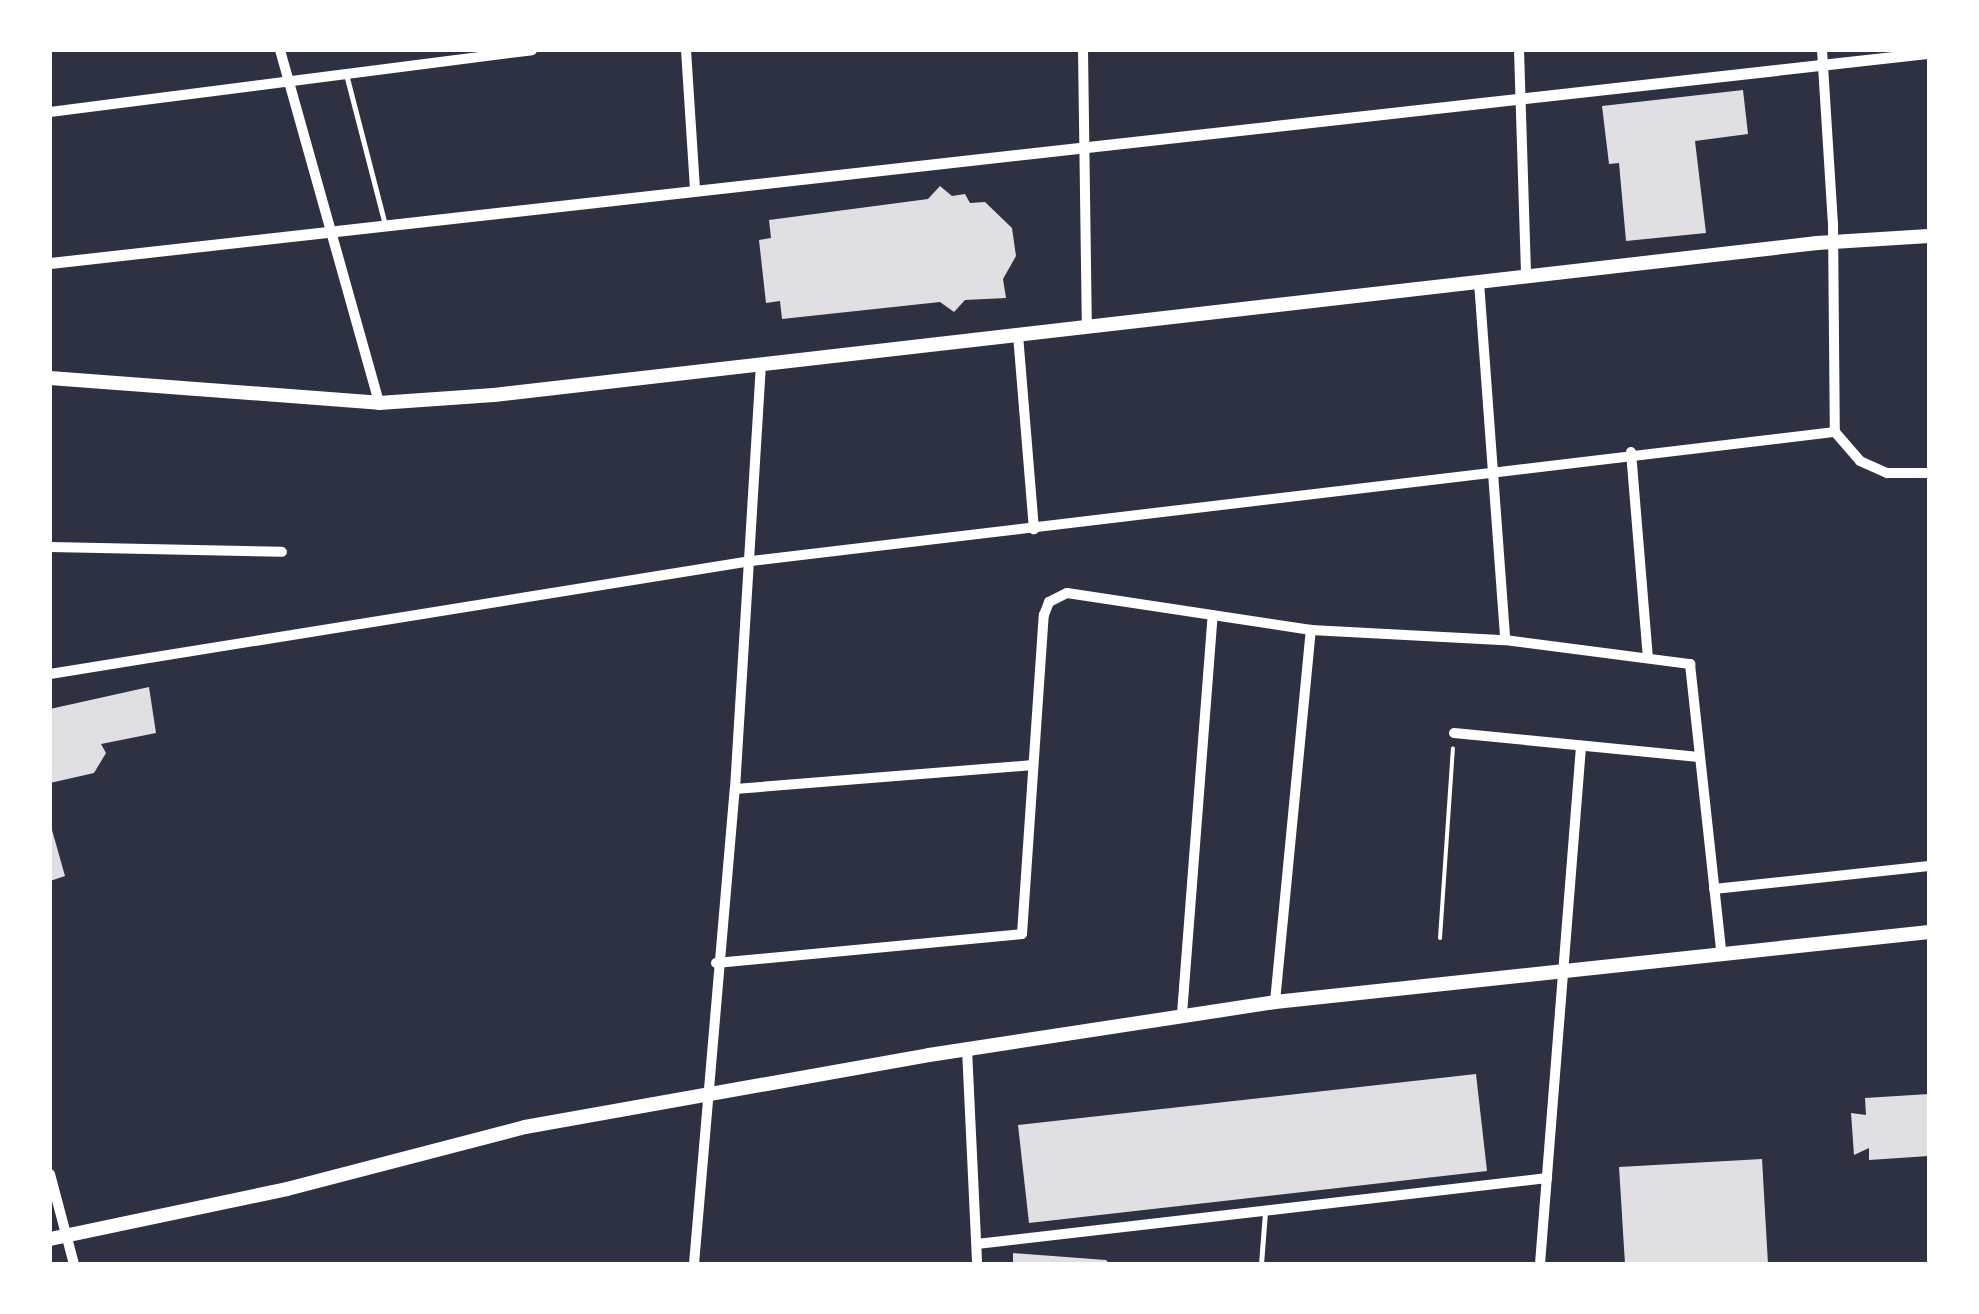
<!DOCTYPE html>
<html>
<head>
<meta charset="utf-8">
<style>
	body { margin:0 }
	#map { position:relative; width:1979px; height:1314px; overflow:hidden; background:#2d3142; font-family:"Space Grotesk",sans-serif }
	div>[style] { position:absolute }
	.building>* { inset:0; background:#e0e0e3 }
	.path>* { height:4px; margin:-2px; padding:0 2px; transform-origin:2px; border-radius:2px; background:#fff }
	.service>* { height:5px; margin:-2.5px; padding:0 2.5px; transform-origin:2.5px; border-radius:2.5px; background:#fff }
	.minor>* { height:10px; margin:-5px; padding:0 5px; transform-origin:5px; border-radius:5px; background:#fff }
	.tertiary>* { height:11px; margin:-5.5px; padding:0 5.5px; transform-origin:5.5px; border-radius:5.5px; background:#fff }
	.secondary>* { height:14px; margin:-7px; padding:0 7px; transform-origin:7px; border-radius:7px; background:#fff }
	span { translate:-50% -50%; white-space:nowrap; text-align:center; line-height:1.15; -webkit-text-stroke:9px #fff; paint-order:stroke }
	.frame { position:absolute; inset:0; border:52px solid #fff; pointer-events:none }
</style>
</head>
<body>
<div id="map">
	<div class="building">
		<div style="clip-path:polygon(1743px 90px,1748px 134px,1695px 141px,1706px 233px,1626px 241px,1619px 163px,1609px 164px,1602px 106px)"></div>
		<div style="clip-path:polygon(940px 186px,952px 196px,965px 194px,970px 203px,985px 202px,1012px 228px,1016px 256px,1003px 279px,1006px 298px,965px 300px,954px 312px,940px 302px,782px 319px,780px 301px,766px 303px,759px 240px,771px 238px,769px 220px,928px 199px)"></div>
		<div style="clip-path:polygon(149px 687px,156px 733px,101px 744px,106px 753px,94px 773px,50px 783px,50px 709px)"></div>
		<div style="clip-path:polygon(50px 823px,65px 876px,50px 881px)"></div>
		<div style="clip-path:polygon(1476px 1074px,1487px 1171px,1029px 1223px,1018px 1125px)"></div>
		<div style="clip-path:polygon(1929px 1094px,1929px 1156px,1869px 1160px,1869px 1148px,1854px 1155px,1851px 1113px,1866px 1115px,1865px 1098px)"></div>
		<div style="clip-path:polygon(1762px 1159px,1768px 1264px,1625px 1264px,1619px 1167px)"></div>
		<div style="clip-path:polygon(1013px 1253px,1106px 1260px,1110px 1264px,1013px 1264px)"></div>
	</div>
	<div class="path">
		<div style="left:1440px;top:938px;width:190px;rotate:-86.1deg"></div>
	</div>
	<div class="service">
		<div style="left:346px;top:74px;width:152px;rotate:75.5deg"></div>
		<div style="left:1261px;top:1264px;width:52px;rotate:-85.6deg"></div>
	</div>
	<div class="minor">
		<div style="left:280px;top:50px;width:367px;rotate:74.3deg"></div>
		<div style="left:686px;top:50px;width:139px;rotate:86.3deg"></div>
		<div style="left:1083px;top:50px;width:276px;rotate:89.2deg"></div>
		<div style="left:1519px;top:50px;width:225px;rotate:88.2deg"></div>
		<div style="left:1822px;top:50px;width:173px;rotate:86.4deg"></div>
		<div style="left:1833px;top:223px;width:209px;rotate:89.5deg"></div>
		<div style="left:50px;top:112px;width:486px;rotate:-7.3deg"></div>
		<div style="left:1479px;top:282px;width:359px;rotate:85.8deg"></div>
		<div style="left:1018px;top:335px;width:195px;rotate:85.3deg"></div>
		<div style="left:1835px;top:432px;width:38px;rotate:49deg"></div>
		<div style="left:1860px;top:461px;width:30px;rotate:24deg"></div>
		<div style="left:1887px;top:473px;width:42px"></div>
		<div style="left:1631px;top:452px;width:206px;rotate:85.3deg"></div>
		<div style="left:50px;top:547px;width:232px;rotate:1.2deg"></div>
		<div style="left:50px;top:674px;width:710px;rotate:-9.16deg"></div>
		<div style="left:751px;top:561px;width:1092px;rotate:-6.79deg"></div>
		<div style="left:1454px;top:733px;width:246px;rotate:5.6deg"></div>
		<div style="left:735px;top:789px;width:299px;rotate:-4.6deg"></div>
		<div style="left:1714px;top:889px;width:216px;rotate:-6.1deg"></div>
		<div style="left:716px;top:963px;width:307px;rotate:-5.4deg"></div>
		<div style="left:1022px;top:934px;width:320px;rotate:-86.1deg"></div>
		<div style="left:1044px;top:615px;width:14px;rotate:-69deg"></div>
		<div style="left:1049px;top:602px;width:20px;rotate:-27deg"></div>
		<div style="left:1067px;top:593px;width:247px;rotate:8.6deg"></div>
		<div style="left:1311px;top:630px;width:194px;rotate:3deg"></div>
		<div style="left:1505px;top:640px;width:187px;rotate:7.4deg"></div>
		<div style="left:1690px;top:664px;width:288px;rotate:83.8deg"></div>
		<div style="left:1275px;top:1002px;width:374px;rotate:-84.5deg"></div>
		<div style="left:1182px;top:1014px;width:400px;rotate:-85.6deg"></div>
		<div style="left:967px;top:1049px;width:215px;rotate:87.3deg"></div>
		<div style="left:50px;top:1174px;width:93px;rotate:75.1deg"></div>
		<div style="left:977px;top:1244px;width:574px;rotate:-6.6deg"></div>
		<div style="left:694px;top:1264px;width:477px;rotate:-85.1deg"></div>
		<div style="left:735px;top:789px;width:425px;rotate:-86.5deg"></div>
		<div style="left:1540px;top:1264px;width:520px;rotate:-85.47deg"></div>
	</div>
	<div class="tertiary">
		<div style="left:50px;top:263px;width:1891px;rotate:-6.38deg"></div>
	</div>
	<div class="secondary">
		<div style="left:50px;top:378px;width:330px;rotate:4.3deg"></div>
		<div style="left:379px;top:403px;width:115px;rotate:-4deg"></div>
		<div style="left:494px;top:395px;width:1332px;rotate:-6.55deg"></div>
		<div style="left:1817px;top:243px;width:112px;rotate:-3.6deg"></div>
		<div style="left:50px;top:1239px;width:242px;rotate:-11.9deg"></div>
		<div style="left:287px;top:1189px;width:246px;rotate:-14.6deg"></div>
		<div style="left:525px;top:1127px;width:410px;rotate:-10.1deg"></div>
		<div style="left:929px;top:1055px;width:350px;rotate:-8.7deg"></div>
		<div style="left:1275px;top:1002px;width:658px;rotate:-6.11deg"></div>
	</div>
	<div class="frame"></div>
</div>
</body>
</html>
